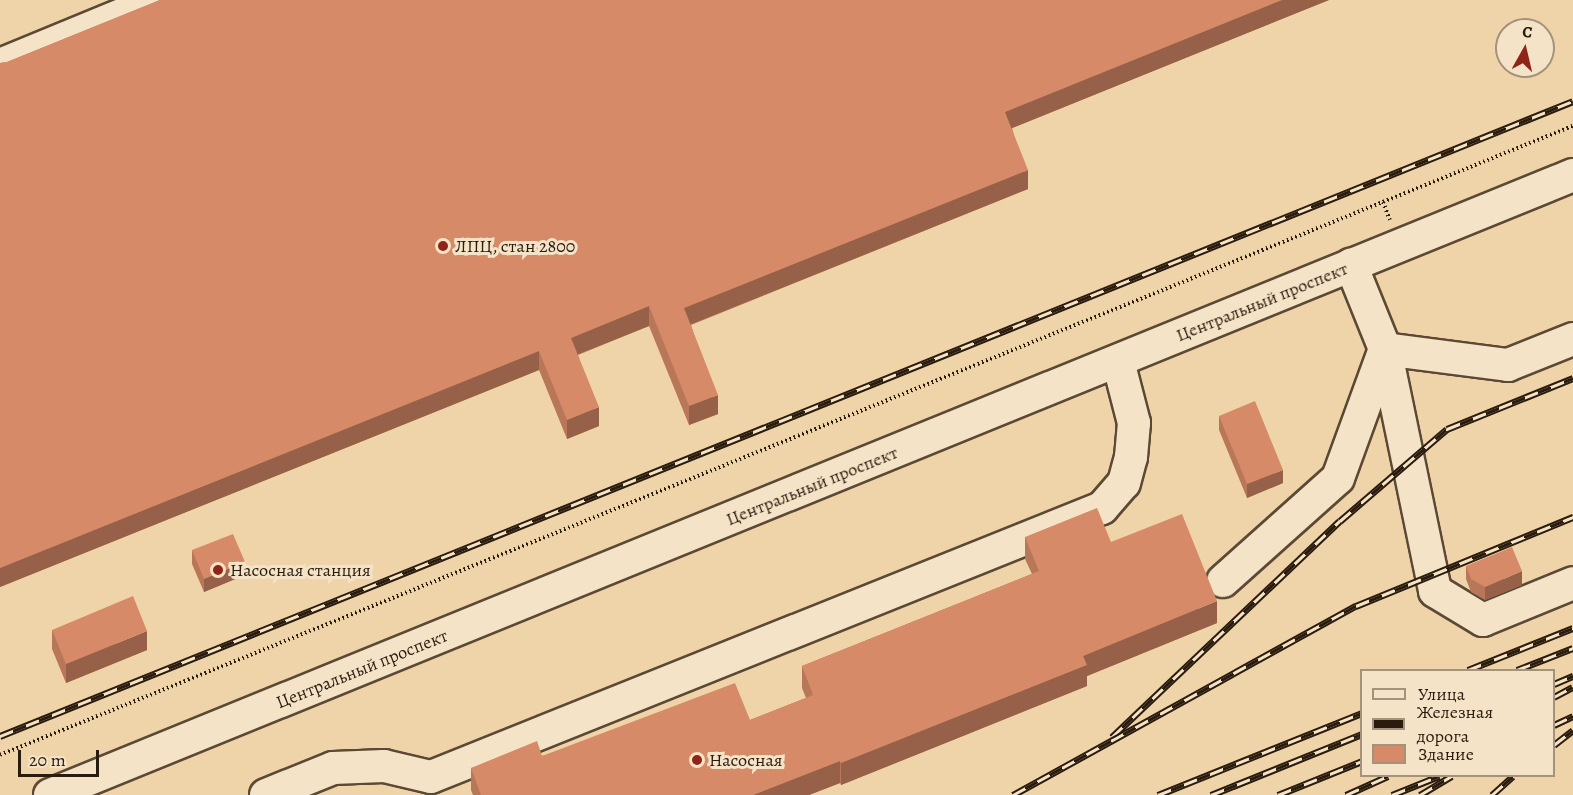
<!DOCTYPE html>
<html>
<head>
<meta charset="utf-8">
<style>
	body { margin:0 }
	#map { position:relative; width:1573px; height:795px; overflow:hidden; background:#f0d4a9; font-family:Alegreya,serif }
	div>[style] { position:absolute }
	.path>* { height:4px; margin-top:-2px; transform-origin:0; background:repeating-linear-gradient(90deg,#291b0e 0 1.5px,transparent 0 4.5px) }
	.roads { filter:drop-shadow(2px 0 #5b4935) drop-shadow(-2px 0 #5b4935) drop-shadow(0 2px #5b4935) drop-shadow(0 -2px #5b4935) }
	.minor>* { height:32px; margin:-16px; padding:0 16px; transform-origin:16px; border-radius:16px; background:#f5e3c7 }
	.rail>* { height:7px; margin-top:-3.5px; transform-origin:0; background:repeating-linear-gradient(90deg,#f5e3c7 0 14px,#291b0e 0 28px); box-sizing:border-box; border-block:2px solid #291b0e }
	.wall>* { inset:0; background:#b87759 }
	.shaded-wall>* { inset:0; background:#966148 }
	.building>* { inset:0; background:#d68a67 }
	.dots>* { width:16px; height:16px; translate:-50% -50%; box-sizing:border-box; border:3px solid #f5e3c7; border-radius:50% }
	span { translate:-50% -50%; white-space:nowrap; text-align:center; line-height:1.15; -webkit-text-stroke:6px #f5e3c7; paint-order:stroke }
	.poi-label { font-size:18px; color:#291b0e }
	.left { translate:0 -50%; text-align:left }
	.street-label { font-size:18px; color:#291b0e }
	.legend { position:absolute; left:1360px; top:669px; width:195px; height:108px; box-sizing:border-box; background:#f5e3c7; border:2px solid #a3937d; margin:0; padding:8px 10px; list-style:none; font-size:18px; color:#291b0e }
	.legend li { display:flex; align-items:center; gap:12px; height:30px }
	.legend b { width:30px; border:2px solid #a3937d }
	.north { position:absolute; left:1495px; top:18px; width:60px; height:60px; box-sizing:border-box; background:#f5e3c7; border:2px solid #a3937d; border-radius:50%; rotate:8deg; font-size:16px; font-weight:700; line-height:24px; text-align:center; color:#291b0e }
	.north::after { content:''; display:block; margin:auto; width:21px; height:27px; background:#8f2418; clip-path:polygon(50% 0,100% 100%,50% 72%,0 100%) }
	.scale { position:absolute; left:18px; top:750px; width:81px; height:27px; box-sizing:border-box; border:3px solid #291b0e; border-top:0; padding-left:8px; font-size:18px; line-height:21px; white-space:nowrap; color:#291b0e; -webkit-text-stroke:4px #f5e3c7; paint-order:stroke }
</style>
</head>
<body>
<div id="map">
	<div class="path">
		<div style="left:1383px;top:202px;width:19px;rotate:69deg"></div>
		<div style="left:0;top:755px;width:1694px;rotate:-21.8deg"></div>
	</div>
	<div class="roads">
		<div class="minor">
			<div style="left:0;top:65px;width:171px;rotate:-22.4deg"></div>
			<div style="left:1573px;top:339px;width:70px;rotate:158.2deg"></div>
			<div style="left:1508px;top:365px;width:124px;rotate:-172.6deg"></div>
			<div style="left:1385px;top:349px;width:247px;rotate:78.3deg"></div>
			<div style="left:1435px;top:591px;width:56px;rotate:31.1deg"></div>
			<div style="left:1483px;top:620px;width:97px;rotate:-22.3deg"></div>
			<div style="left:1223px;top:581px;width:154px;rotate:-41.8deg"></div>
			<div style="left:1338px;top:478px;width:137px;rotate:-70deg"></div>
			<div style="left:1385px;top:349px;width:91px;rotate:-112deg"></div>
			<div style="left:50px;top:795px;width:1644px;rotate:-22.15deg"></div>
			<div style="left:266px;top:795px;width:72px;rotate:-21.9deg"></div>
			<div style="left:333px;top:768px;width:51px;rotate:-2.2deg"></div>
			<div style="left:384px;top:766px;width:48px;rotate:13.2deg"></div>
			<div style="left:431px;top:777px;width:723px;rotate:-21.85deg"></div>
			<div style="left:1102px;top:508px;width:33px;rotate:-49deg"></div>
			<div style="left:1124px;top:483px;width:27px;rotate:-75deg"></div>
			<div style="left:1131px;top:457px;width:34px;rotate:-85deg"></div>
			<div style="left:1134px;top:423px;width:64px;rotate:-104.5deg"></div>
		</div>
	</div>
	<div class="rail">
		<div style="left:1468px;top:670px;width:113px;rotate:-21.8deg"></div>
		<div style="left:1517px;top:670px;width:60px;rotate:-21.4deg"></div>
		<div style="left:1554px;top:684px;width:21px;rotate:-23deg"></div>
		<div style="left:1554px;top:697px;width:21px;rotate:-28deg"></div>
		<div style="left:1554px;top:725px;width:21px;rotate:-25deg"></div>
		<div style="left:0;top:736px;width:1696px;rotate:-21.98deg"></div>
		<div style="left:1112px;top:737px;width:314px;rotate:-43.5deg"></div>
		<div style="left:1340px;top:521px;width:141px;rotate:-40.7deg"></div>
		<div style="left:1447px;top:429px;width:136px;rotate:-22deg"></div>
		<div style="left:1554px;top:745px;width:24px;rotate:-38deg"></div>
		<div style="left:1013px;top:795px;width:392px;rotate:-28.9deg"></div>
		<div style="left:1356px;top:606px;width:235px;rotate:-22.3deg"></div>
		<div style="left:1158px;top:795px;width:220px;rotate:-21.9deg"></div>
		<div style="left:1211px;top:795px;width:163px;rotate:-22deg"></div>
		<div style="left:1278px;top:795px;width:91px;rotate:-22deg"></div>
		<div style="left:1346px;top:795px;width:46px;rotate:-24.3deg"></div>
		<div style="left:1392px;top:795px;width:51px;rotate:-22deg"></div>
		<div style="left:1420px;top:795px;width:37px;rotate:-31deg"></div>
		<div style="left:1492px;top:795px;width:28px;rotate:-42deg"></div>
	</div>
	<div class="wall">
		<div style="clip-path:polygon(160px 0,1329px 0,1012px 128px,1028px 189px,691px 325px,718px 414px,689px 425px,649px 326px,578px 355px,599px 426px,567px 439px,539px 370px,0 587px,0 63px,7px 62px)"></div>
		<div style="clip-path:polygon(1219px 416px,1283px 483px,1247px 498px,1219px 430px)"></div>
		<div style="clip-path:polygon(1025px 537px,1111px 542px,1217px 623px,1087px 676px,1087px 686px,841px 785px,840px 783px,809px 795px,473px 795px,471px 790px,471px 768px,750px 720px,806px 698px,802px 688px,802px 666px,1032px 574px,1025px 559px)"></div>
		<div style="clip-path:polygon(192px 550px,245px 575px,204px 592px,192px 564px)"></div>
		<div style="clip-path:polygon(1466px 566px,1522px 585px,1485px 600px,1471px 592px,1466px 579px)"></div>
		<div style="clip-path:polygon(52px 630px,147px 650px,66px 683px,52px 649px)"></div>
	</div>
	<div class="shaded-wall">
		<div style="clip-path:polygon(1282px 0,1329px 0,1005px 131px,1005px 112px)"></div>
		<div style="clip-path:polygon(1028px 170px,1028px 189px,684px 327px,684px 308px)"></div>
		<div style="clip-path:polygon(649px 306px,649px 326px,571px 357px,571px 338px)"></div>
		<div style="clip-path:polygon(539px 351px,539px 370px,0 587px,0 568px)"></div>
		<div style="clip-path:polygon(718px 395px,718px 414px,689px 425px,689px 406px)"></div>
		<div style="clip-path:polygon(599px 407px,599px 426px,567px 439px,567px 420px)"></div>
		<div style="clip-path:polygon(1283px 470px,1283px 483px,1247px 498px,1247px 484px)"></div>
		<div style="clip-path:polygon(245px 562px,245px 575px,204px 592px,204px 579px)"></div>
		<div style="clip-path:polygon(1522px 571px,1522px 585px,1485px 600px,1485px 587px)"></div>
		<div style="clip-path:polygon(1217px 601px,1217px 623px,1087px 676px,1087px 686px,841px 785px,841px 763px,1083px 656px)"></div>
		<div style="clip-path:polygon(147px 631px,147px 650px,66px 683px,66px 664px)"></div>
		<div style="clip-path:polygon(840px 761px,840px 783px,809px 795px,753px 795px)"></div>
	</div>
	<div class="building">
		<div style="clip-path:polygon(160px 0,1282px 0,1005px 112px,1028px 170px,684px 308px,718px 395px,689px 406px,649px 306px,571px 338px,599px 407px,567px 420px,539px 351px,0 568px,0 63px,7px 62px)"></div>
		<div style="clip-path:polygon(1255px 401px,1283px 470px,1247px 484px,1219px 416px)"></div>
		<div style="clip-path:polygon(1097px 508px,1111px 542px,1182px 514px,1217px 601px,1083px 656px,1087px 665px,841px 763px,840px 761px,753px 795px,481px 795px,471px 768px,537px 741px,542px 756px,735px 683px,750px 720px,813px 695px,802px 666px,1039px 571px,1025px 537px)"></div>
		<div style="clip-path:polygon(233px 534px,245px 562px,204px 579px,192px 550px)"></div>
		<div style="clip-path:polygon(1512px 547px,1522px 571px,1485px 587px,1471px 579px,1466px 566px)"></div>
		<div style="clip-path:polygon(133px 596px,147px 631px,66px 664px,52px 630px)"></div>
	</div>
	<div class="dots">
		<div style="left:443px;top:246px;background:#8f2418"></div>
		<div style="left:218px;top:570px;background:#8f2418"></div>
		<div style="left:697px;top:760px;background:#8f2418"></div>
	</div>
	<div class="poi-label">
		<span class="left" style="left:455px;top:246px">ЛПЦ, стан 2800</span>
		<span class="left" style="left:230px;top:570px">Насосная станция</span>
		<span class="left" style="left:709px;top:760px">Насосная</span>
	</div>
	<div class="street-label">
		<span style="left:1262px;top:302px;rotate:-22deg">Центральный проспект</span>
		<span style="left:812px;top:486px;rotate:-22deg">Центральный проспект</span>
		<span style="left:362px;top:669px;rotate:-22deg">Центральный проспект</span>
	</div>
	<ul class="legend">
	<li><b style="height:8px;background:#f5e3c7"></b>Улица</li>
	<li><b style="height:8px;background:#291b0e"></b>Железная дорога</li>
	<li><b style="height:16px;background:#d68a67"></b>Здание</li>
	</ul>
	<div class="north">С</div>
	<div class="scale">20 m</div>
</div>
</body>
</html>
